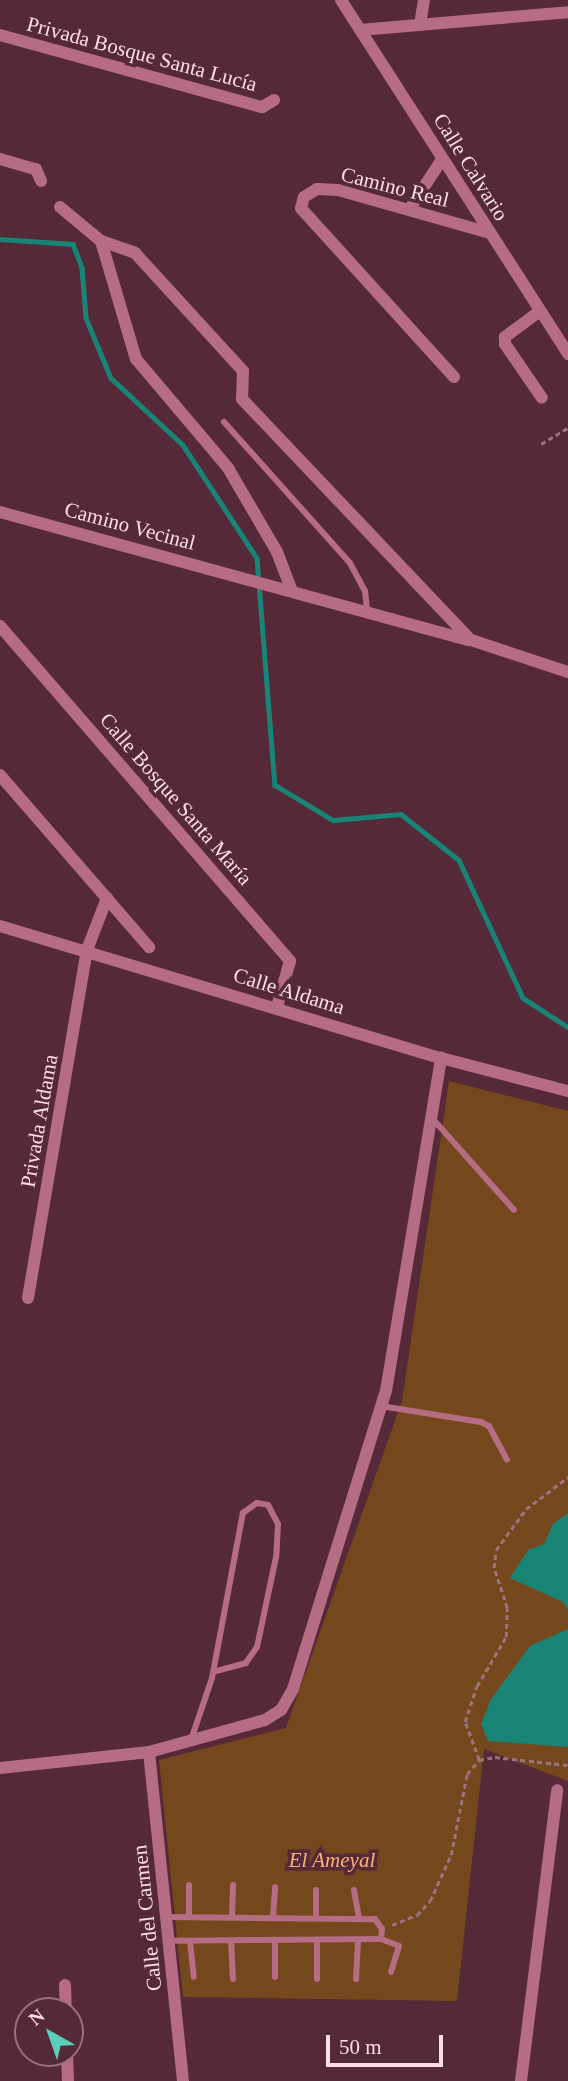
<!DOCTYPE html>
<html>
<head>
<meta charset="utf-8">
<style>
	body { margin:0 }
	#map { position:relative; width:568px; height:2081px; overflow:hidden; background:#552938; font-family:Georgia,serif }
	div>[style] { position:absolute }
	.green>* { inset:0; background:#75471c }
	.water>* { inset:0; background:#178475 }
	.stream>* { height:4.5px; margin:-2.25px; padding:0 2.25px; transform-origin:2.25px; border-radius:2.25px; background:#178475 }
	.path>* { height:2.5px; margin-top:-1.25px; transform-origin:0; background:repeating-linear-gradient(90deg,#997480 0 5px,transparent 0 8.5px) }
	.lane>* { height:6px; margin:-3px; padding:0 3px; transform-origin:3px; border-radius:3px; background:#b66c83 }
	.street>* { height:12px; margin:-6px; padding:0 6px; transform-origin:6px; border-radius:6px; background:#b66c83 }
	span { translate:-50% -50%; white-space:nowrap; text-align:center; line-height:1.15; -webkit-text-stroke:7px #552938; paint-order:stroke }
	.street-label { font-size:21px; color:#fbdee6 }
	.park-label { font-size:21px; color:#fbb378; font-style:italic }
	.north { position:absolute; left:14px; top:1997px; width:70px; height:70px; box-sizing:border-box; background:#552938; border:2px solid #97717e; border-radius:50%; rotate:320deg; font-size:19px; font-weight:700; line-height:28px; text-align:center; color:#fbdee6 }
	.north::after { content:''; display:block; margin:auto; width:24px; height:32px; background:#5cceba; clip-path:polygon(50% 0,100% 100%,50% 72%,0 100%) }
	.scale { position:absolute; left:326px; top:2035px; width:117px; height:32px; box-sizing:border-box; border:4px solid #fbdee6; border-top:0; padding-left:9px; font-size:21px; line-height:24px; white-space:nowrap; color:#fbdee6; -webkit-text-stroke:5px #552938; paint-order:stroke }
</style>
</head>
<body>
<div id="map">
	<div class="green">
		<div style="clip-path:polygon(449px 1081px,568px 1111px,568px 1781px,484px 1749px,457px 2001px,183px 1997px,159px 1760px,286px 1728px,402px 1401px)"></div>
	</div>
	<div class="water">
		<div style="clip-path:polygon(568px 1513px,568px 1610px,563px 1602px,510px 1578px,528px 1550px,544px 1544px,553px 1524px)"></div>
		<div style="clip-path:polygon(568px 1629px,568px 1747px,488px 1741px,481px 1724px,491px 1699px,530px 1646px)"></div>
	</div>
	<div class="stream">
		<div style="left:0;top:239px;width:73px;rotate:3.9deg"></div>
		<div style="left:73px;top:244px;width:26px;rotate:69deg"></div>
		<div style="left:82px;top:268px;width:50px;rotate:85.4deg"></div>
		<div style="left:86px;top:318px;width:65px;rotate:67.4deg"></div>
		<div style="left:111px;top:378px;width:98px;rotate:42.9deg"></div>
		<div style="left:183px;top:445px;width:135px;rotate:56.8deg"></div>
		<div style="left:257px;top:558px;width:228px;rotate:85.5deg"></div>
		<div style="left:275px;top:785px;width:68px;rotate:31.1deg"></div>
		<div style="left:333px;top:820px;width:68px;rotate:-5deg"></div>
		<div style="left:401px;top:814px;width:74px;rotate:38.4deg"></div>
		<div style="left:459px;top:860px;width:152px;rotate:65.1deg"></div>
		<div style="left:523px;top:998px;width:54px;rotate:32.8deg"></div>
	</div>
	<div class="path">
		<div style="left:541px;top:444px;width:31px;rotate:-31deg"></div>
		<div style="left:479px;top:1760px;width:40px;rotate:-110.2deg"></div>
		<div style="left:465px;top:1722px;width:38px;rotate:-72deg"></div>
		<div style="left:477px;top:1686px;width:57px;rotate:-59.4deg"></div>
		<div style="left:506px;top:1637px;width:29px;rotate:-88deg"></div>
		<div style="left:507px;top:1608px;width:42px;rotate:-108deg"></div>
		<div style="left:494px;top:1568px;width:18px;rotate:-84deg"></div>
		<div style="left:496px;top:1550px;width:51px;rotate:-53.8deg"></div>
		<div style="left:526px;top:1509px;width:53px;rotate:-37.3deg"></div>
		<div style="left:392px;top:1925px;width:27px;rotate:-22deg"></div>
		<div style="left:417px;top:1915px;width:19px;rotate:-47deg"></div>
		<div style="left:430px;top:1901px;width:51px;rotate:-65.5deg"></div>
		<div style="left:451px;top:1855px;width:83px;rotate:-78.8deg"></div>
		<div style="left:467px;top:1774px;width:18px;rotate:-49deg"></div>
		<div style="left:479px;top:1760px;width:16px;rotate:-11deg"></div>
		<div style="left:495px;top:1757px;width:73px;rotate:6.3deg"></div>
	</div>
	<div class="lane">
		<div style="left:224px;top:422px;width:189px;rotate:48.2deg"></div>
		<div style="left:350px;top:563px;width:32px;rotate:62deg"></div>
		<div style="left:365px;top:591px;width:19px;rotate:84deg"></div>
		<div style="left:432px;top:1118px;width:123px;rotate:48.3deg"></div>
		<div style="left:381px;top:1406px;width:101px;rotate:9.1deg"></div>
		<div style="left:481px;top:1422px;width:9px;rotate:27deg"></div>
		<div style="left:489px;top:1426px;width:38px;rotate:62deg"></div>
		<div style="left:191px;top:1740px;width:65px;rotate:-71.3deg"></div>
		<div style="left:212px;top:1678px;width:168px;rotate:-79.4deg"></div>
		<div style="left:243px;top:1513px;width:17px;rotate:-36deg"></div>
		<div style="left:257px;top:1503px;width:11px;rotate:10deg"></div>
		<div style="left:268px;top:1505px;width:21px;rotate:62deg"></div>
		<div style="left:278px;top:1524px;width:33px;rotate:93deg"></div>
		<div style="left:276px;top:1557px;width:92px;rotate:101.9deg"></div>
		<div style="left:257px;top:1647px;width:19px;rotate:125deg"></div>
		<div style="left:246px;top:1663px;width:34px;rotate:165deg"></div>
		<div style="left:354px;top:1890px;width:29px;rotate:80deg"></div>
		<div style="left:167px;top:1917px;width:208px;rotate:0.6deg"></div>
		<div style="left:375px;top:1919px;width:12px;rotate:55deg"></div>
		<div style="left:382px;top:1929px;width:10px;rotate:96deg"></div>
		<div style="left:381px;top:1939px;width:212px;rotate:179.5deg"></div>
		<div style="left:189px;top:1917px;width:32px;rotate:-90deg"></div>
		<div style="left:232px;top:1917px;width:32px;rotate:-88deg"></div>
		<div style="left:273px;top:1918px;width:31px;rotate:-86deg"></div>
		<div style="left:316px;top:1918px;width:28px;rotate:-90deg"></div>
		<div style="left:381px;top:1939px;width:19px;rotate:21deg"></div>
		<div style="left:399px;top:1946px;width:27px;rotate:107deg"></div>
		<div style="left:275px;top:1940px;width:37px;rotate:90deg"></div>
		<div style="left:190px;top:1941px;width:36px;rotate:84deg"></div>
		<div style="left:231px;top:1941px;width:38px;rotate:87deg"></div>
		<div style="left:317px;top:1979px;width:39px;rotate:-90deg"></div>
		<div style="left:356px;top:1979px;width:39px;rotate:-87deg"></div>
	</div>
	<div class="street">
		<div style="left:341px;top:0;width:421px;rotate:57.3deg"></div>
		<div style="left:420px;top:25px;width:25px;rotate:-81deg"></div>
		<div style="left:360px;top:30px;width:209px;rotate:-4.9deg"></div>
		<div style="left:0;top:35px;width:272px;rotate:15.4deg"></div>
		<div style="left:262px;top:107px;width:14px;rotate:-30deg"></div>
		<div style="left:0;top:159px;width:37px;rotate:16deg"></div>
		<div style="left:36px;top:169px;width:13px;rotate:67deg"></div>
		<div style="left:60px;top:207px;width:53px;rotate:39.7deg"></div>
		<div style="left:101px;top:241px;width:123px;rotate:73.5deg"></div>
		<div style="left:136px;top:359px;width:143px;rotate:49.8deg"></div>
		<div style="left:228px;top:468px;width:97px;rotate:59.7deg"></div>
		<div style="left:277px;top:552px;width:39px;rotate:69deg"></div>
		<div style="left:411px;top:207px;width:57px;rotate:-57.1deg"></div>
		<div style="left:101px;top:241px;width:36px;rotate:19deg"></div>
		<div style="left:135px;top:253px;width:160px;rotate:47.5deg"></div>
		<div style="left:243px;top:371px;width:28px;rotate:92deg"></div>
		<div style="left:242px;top:399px;width:332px;rotate:46.5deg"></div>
		<div style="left:471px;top:640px;width:102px;rotate:18.3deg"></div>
		<div style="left:540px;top:311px;width:44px;rotate:143.4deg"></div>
		<div style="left:505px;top:337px;width:7px;rotate:90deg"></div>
		<div style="left:505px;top:344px;width:65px;rotate:55.6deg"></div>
		<div style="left:454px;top:377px;width:228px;rotate:-132.2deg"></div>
		<div style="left:301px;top:208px;width:11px;rotate:-75deg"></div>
		<div style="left:304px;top:197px;width:15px;rotate:-32deg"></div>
		<div style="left:317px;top:189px;width:21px;rotate:3deg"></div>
		<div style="left:338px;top:190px;width:158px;rotate:15.8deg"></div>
		<div style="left:0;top:512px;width:486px;rotate:15.3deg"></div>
		<div style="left:0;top:626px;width:443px;rotate:49.1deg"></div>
		<div style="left:290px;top:961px;width:48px;rotate:105.8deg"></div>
		<div style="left:0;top:775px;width:228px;rotate:49.1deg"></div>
		<div style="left:0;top:926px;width:460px;rotate:16.7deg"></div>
		<div style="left:441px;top:1058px;width:131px;rotate:14.6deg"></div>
		<div style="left:28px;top:1298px;width:353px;rotate:-80.4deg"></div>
		<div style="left:87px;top:950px;width:56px;rotate:-69deg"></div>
		<div style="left:149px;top:1752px;width:331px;rotate:84.1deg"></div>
		<div style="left:0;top:1768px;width:150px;rotate:-6.1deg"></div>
		<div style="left:149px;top:1752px;width:120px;rotate:-15.4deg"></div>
		<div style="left:265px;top:1720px;width:19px;rotate:-32deg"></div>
		<div style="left:281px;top:1710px;width:24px;rotate:-60deg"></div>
		<div style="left:293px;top:1689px;width:312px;rotate:-72.7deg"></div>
		<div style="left:386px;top:1391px;width:338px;rotate:-80.6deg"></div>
		<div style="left:65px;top:1985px;width:26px;rotate:88deg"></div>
		<div style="left:67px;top:2053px;width:28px;rotate:88deg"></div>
		<div style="left:521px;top:2081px;width:293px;rotate:-82.9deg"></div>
	</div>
	<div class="street-label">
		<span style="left:142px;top:54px;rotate:15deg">Privada Bosque Santa Lucía</span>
		<span style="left:471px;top:167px;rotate:58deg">Calle Calvario</span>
		<span style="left:395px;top:187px;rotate:14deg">Camino Real</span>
		<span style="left:130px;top:526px;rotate:15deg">Camino Vecinal</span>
		<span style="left:176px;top:799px;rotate:49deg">Calle Bosque Santa María</span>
		<span style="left:289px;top:991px;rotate:17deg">Calle Aldama</span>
		<span style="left:39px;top:1121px;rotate:-80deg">Privada Aldama</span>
		<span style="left:147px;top:1918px;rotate:-96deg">Calle del Carmen</span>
	</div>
	<div class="park-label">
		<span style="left:332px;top:1860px">El Ameyal</span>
	</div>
	<div class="north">N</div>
	<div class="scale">50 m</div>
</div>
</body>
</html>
